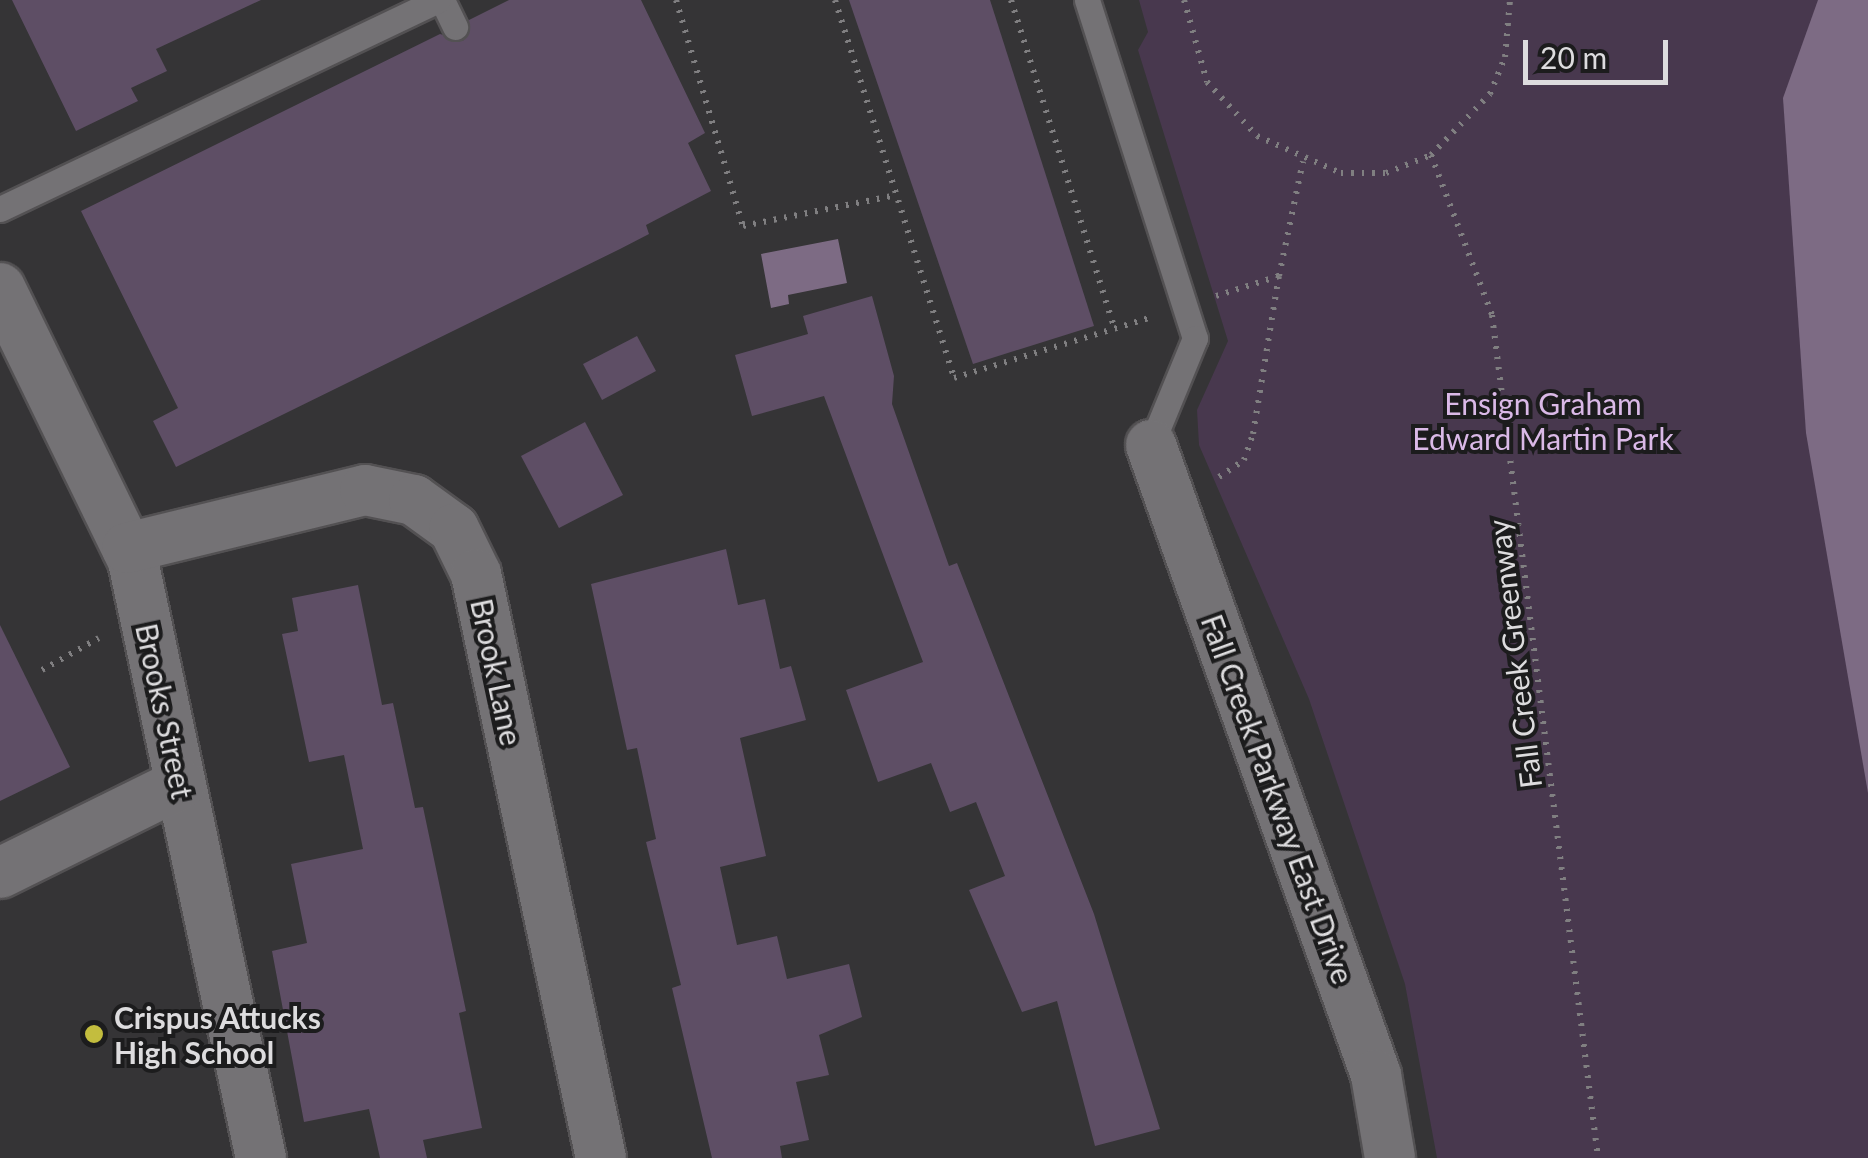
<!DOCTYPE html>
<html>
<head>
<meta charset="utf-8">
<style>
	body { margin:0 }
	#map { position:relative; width:1868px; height:1158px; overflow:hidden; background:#353436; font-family:Lato,sans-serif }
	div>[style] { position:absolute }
	.green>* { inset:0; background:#48384e }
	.water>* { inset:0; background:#7d6b84 }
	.building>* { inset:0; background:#5e4e65 }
	.path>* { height:6px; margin-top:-3px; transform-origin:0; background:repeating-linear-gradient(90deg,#807f81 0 2.5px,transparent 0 10.5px) }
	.roads { filter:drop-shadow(2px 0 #535153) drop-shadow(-2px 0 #535153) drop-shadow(0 2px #535153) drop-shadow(0 -2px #535153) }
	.service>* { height:25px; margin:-12.5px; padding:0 12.5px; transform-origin:12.5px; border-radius:12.5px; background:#747275 }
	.minor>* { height:50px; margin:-25px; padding:0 25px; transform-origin:25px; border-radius:25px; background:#747275 }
	.dots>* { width:28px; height:28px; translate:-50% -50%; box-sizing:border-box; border:5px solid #1c1c1d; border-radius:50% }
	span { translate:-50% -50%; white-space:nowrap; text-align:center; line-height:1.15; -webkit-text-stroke:8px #1c1c1d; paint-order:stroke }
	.park-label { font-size:30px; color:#dab9e7 }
	.street-label { font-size:30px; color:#dddcde }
	.poi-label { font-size:30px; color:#dddcde; font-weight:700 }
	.left { translate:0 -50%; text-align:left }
	.scale { position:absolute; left:1523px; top:40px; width:145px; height:45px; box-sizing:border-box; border:5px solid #dddcde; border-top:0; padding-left:12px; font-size:30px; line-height:35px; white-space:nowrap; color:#dddcde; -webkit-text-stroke:8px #1c1c1d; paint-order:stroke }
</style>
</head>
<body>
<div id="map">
	<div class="green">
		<div style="clip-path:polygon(1139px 0,1868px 0,1868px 1158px,1437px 1158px,1405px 984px,1309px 699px,1199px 445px,1197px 410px,1228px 341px,1138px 50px,1148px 32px)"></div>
	</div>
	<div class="water">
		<div style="clip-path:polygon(1818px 0,1868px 0,1868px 793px,1806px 433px,1783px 98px)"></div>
		<div style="clip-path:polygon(838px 239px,847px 283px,788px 295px,789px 304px,771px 308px,761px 254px)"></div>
	</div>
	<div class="building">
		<div style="clip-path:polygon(12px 0,261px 0,156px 49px,167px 71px,131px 88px,138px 101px,76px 131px)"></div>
		<div style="clip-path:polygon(509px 0,641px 0,705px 133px,688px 143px,711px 191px,646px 225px,649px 234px,620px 249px,176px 467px,153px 421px,178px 408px,81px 211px,440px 34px,463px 41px,469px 20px)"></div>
		<div style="clip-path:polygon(849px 0,990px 0,1094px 326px,973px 364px)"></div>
		<div style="clip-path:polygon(872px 296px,894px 376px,892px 404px,949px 566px,957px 563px,1094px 914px,1160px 1129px,1095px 1146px,1057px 1001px,1022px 1012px,969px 890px,1005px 876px,976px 802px,950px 812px,931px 763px,878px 782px,846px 690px,923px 662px,824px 396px,752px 416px,735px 355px,808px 334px,803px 316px)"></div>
		<div style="clip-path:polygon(637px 336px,656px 371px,602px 400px,583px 364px)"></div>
		<div style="clip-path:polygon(585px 422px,623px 495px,559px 528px,521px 456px)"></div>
		<div style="clip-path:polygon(726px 549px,738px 605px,765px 599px,780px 669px,791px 666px,806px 720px,740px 738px,766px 856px,720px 867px,737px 945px,777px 936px,787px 979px,849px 964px,862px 1017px,819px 1035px,829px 1075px,796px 1082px,809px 1140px,780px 1146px,782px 1158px,712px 1158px,672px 988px,681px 985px,646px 842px,656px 839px,637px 748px,627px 750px,591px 584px)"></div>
		<div style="clip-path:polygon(358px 585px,382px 705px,393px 703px,415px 808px,423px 807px,466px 1011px,459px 1013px,482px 1128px,423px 1140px,427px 1158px,380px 1158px,369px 1109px,304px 1122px,272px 951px,307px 943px,291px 864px,363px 849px,344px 755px,309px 762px,282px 634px,298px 631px,292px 598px)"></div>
		<div style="clip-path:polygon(0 625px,70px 767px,0 801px)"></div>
	</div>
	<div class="path">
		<div style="left:676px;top:0;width:236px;rotate:73.5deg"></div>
		<div style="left:743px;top:226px;width:157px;rotate:-11.4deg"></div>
		<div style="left:835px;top:0;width:396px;rotate:72.5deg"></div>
		<div style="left:954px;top:378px;width:207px;rotate:-17.1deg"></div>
		<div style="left:1011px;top:0;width:345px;rotate:72.5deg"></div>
		<div style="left:1184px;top:0;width:85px;rotate:74.3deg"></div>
		<div style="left:1207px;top:82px;width:74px;rotate:47.2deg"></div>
		<div style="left:1257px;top:136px;width:92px;rotate:23.8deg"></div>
		<div style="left:1341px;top:173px;width:45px"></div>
		<div style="left:1386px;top:173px;width:48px;rotate:-21.8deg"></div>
		<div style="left:1431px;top:155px;width:85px;rotate:-46deg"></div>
		<div style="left:1490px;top:94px;width:40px;rotate:-68deg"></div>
		<div style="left:1505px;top:57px;width:57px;rotate:-85deg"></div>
		<div style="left:1431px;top:155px;width:171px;rotate:69.1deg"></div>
		<div style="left:1492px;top:315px;width:850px;rotate:82.83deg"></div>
		<div style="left:1216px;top:296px;width:66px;rotate:-17.6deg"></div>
		<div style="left:1279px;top:276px;width:117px;rotate:-78.2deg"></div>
		<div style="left:1219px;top:477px;width:30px;rotate:-34deg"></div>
		<div style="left:1244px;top:460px;width:28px;rotate:-71deg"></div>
		<div style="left:1253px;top:434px;width:160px;rotate:-80.7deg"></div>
		<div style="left:42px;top:670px;width:65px;rotate:-29.3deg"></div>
	</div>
	<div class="roads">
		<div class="service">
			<div style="left:442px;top:0;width:30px;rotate:64deg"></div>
			<div style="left:1087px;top:0;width:355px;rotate:72.3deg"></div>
			<div style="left:1195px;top:338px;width:116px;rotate:112.4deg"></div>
			<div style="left:0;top:209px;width:485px;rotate:-25.5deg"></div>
		</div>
		<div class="minor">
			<div style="left:0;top:288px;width:304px;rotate:64deg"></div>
			<div style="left:133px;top:561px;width:611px;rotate:77.9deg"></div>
			<div style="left:1151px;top:445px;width:669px;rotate:70.35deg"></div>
			<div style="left:1376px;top:1075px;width:84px;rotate:80.4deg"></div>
			<div style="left:127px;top:548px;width:245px;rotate:-13.7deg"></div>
			<div style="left:365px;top:490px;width:50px;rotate:11.5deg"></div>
			<div style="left:414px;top:500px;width:49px;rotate:35.9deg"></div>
			<div style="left:454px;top:529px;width:50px;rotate:63.9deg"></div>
			<div style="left:476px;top:574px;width:597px;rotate:77.92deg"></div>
			<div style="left:0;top:873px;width:201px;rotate:-26.3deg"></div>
		</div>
	</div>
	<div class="dots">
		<div style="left:94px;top:1034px;background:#c3bd3e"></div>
	</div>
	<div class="park-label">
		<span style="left:1543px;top:420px">Ensign Graham<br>Edward Martin Park</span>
	</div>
	<div class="street-label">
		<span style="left:1514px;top:654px;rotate:-97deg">Fall Creek Greenway</span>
		<span style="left:497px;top:672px;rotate:78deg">Brook Lane</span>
		<span style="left:165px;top:711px;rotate:78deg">Brooks Street</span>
		<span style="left:1278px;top:799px;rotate:70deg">Fall Creek Parkway East Drive</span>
	</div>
	<div class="poi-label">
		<span class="left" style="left:114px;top:1034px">Crispus Attucks<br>High School</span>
	</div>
	<div class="scale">20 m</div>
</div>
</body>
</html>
